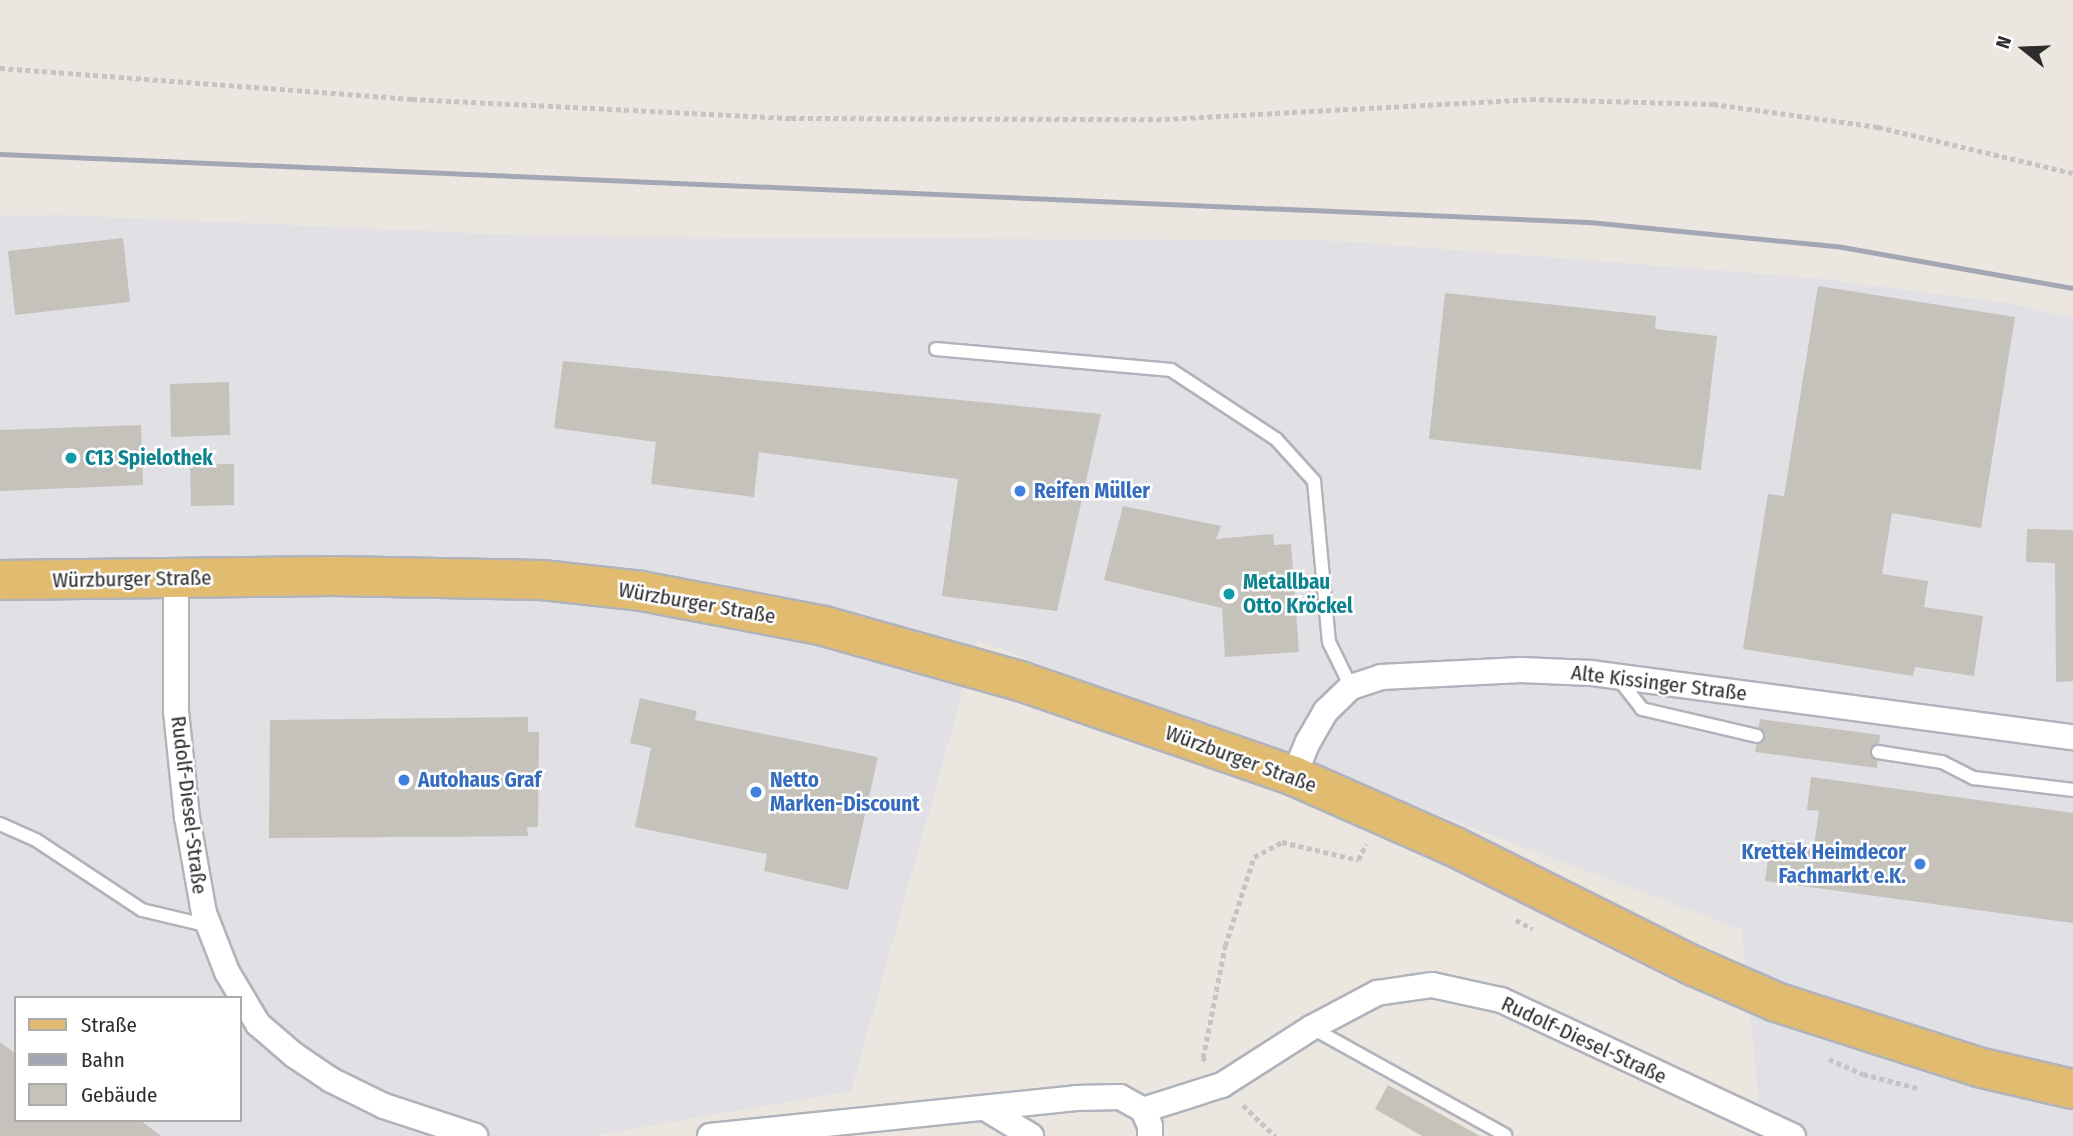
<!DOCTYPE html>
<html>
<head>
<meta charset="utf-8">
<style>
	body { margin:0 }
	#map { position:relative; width:2073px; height:1136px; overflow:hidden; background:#ece6e0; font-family:"Fira Sans Condensed",sans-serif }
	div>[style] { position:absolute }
	.industrial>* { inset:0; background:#e1e0e5 }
	.building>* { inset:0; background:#c5c1bb }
	.path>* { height:4.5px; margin-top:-2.25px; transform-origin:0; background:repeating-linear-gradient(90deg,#c4c4c4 0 5px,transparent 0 8.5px) }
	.roads { filter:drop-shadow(2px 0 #b0b3bb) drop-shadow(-2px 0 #b0b3bb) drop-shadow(0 2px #b0b3bb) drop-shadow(0 -2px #b0b3bb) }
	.lane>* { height:12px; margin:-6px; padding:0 6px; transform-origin:6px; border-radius:6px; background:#fff }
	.street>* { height:24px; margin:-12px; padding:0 12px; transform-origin:12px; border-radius:12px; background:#fff }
	.primary>* { height:38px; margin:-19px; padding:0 19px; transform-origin:19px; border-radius:19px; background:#e1bb70 }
	.rail>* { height:5px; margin:-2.5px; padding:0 2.5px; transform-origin:2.5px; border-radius:2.5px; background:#a3a7b4 }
	.dots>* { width:19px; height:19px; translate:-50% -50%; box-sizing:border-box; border:4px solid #fff; border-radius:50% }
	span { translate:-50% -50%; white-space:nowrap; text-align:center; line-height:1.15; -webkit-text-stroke:5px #fff; paint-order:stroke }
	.culture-label { font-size:21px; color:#0d838f; font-weight:700 }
	.left { translate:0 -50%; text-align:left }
	.shop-label { font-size:21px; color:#366cbe; font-weight:700 }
	.right { translate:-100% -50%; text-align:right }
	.street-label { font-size:21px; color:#2c2c2c }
	.legend { position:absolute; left:14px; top:996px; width:228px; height:126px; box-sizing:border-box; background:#fff; border:2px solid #ababab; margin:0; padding:9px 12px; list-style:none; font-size:21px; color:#2c2c2c }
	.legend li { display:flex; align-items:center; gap:14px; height:35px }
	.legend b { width:35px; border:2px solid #ababab }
	.north { position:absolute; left:1989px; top:14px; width:70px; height:70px; -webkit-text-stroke:5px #fff; paint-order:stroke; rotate:288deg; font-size:19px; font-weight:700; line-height:28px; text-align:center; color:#2c2c2c }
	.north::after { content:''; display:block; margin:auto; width:24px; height:32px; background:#2c2c2c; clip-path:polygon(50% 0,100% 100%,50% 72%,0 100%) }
</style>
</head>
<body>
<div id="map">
	<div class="industrial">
		<div style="clip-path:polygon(evenodd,58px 215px,541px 236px,1341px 241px,1814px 278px,2014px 304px,2073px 318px,2073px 1136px,1762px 1136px,1742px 930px,977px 640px,851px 1091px,592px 1136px,0 1136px,0 216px,58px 215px,16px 998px,240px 998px,240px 1120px,16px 1120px,16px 998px)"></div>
	</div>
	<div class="building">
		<div style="clip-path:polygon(123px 238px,130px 302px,15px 315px,8px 251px)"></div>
		<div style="clip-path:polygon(1818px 286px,2015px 317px,1981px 528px,1892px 513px,1882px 574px,1928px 581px,1924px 607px,1983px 616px,1974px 676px,1915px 667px,1913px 676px,1743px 649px,1768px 494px,1784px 496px)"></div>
		<div style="clip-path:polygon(1445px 293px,1656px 316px,1655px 329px,1717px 336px,1701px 470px,1429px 439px)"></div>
		<div style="clip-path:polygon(563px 361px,1101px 414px,1057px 611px,942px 596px,958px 479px,759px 452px,754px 497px,651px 484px,656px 442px,554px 428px)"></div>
		<div style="clip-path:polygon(229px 382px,230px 435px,171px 437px,170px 384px)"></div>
		<div style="clip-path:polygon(141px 425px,143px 485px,0 491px,0 430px)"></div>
		<div style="clip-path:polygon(234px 464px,234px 505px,191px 506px,190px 465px)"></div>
		<div style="clip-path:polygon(1123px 506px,1221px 526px,1216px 539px,1273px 534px,1274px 545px,1291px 544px,1299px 652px,1225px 657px,1222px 608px,1104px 580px)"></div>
		<div style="clip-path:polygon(2027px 529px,2073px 530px,2073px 681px,2056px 682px,2055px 563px,2026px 562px)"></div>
		<div style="clip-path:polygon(640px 698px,697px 711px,695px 720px,878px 757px,848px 890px,764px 871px,767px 854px,635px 827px,651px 748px,630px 743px)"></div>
		<div style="clip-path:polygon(528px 717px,528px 732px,539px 732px,538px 827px,527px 827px,528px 836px,269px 838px,270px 720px)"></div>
		<div style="clip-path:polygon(1760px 719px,1880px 735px,1877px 768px,1755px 752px)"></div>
		<div style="clip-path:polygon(1811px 777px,2073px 813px,2073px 923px,1765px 881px,1771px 840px,1814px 846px,1819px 811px,1807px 810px)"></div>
		<div style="clip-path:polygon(0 1042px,16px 1054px,16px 1120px,140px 1120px,161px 1136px,0 1136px)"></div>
		<div style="clip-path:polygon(1388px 1085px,1480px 1136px,1422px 1136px,1375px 1109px)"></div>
	</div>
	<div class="path">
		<div style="left:0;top:68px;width:413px;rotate:4.3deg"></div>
		<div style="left:412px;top:99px;width:379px;rotate:2.9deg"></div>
		<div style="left:791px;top:118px;width:374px;rotate:0.2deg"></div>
		<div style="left:1165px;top:119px;width:367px;rotate:-3.1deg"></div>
		<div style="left:1531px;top:99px;width:182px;rotate:1.6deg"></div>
		<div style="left:1713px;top:104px;width:167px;rotate:7.9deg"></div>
		<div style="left:1878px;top:127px;width:200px;rotate:13.3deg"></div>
		<div style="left:1516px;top:920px;width:19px;rotate:28deg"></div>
		<div style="left:1829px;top:1059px;width:37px;rotate:24deg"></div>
		<div style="left:1863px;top:1074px;width:56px;rotate:14.5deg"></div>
		<div style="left:1205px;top:1061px;width:4px;rotate:-124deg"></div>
		<div style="left:1203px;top:1058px;width:114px;rotate:-78.9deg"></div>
		<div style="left:1225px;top:946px;width:94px;rotate:-72deg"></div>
		<div style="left:1254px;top:857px;width:32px;rotate:-28deg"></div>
		<div style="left:1282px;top:842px;width:78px;rotate:13.3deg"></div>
		<div style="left:1358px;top:860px;width:18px;rotate:-63deg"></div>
		<div style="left:1243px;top:1105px;width:45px;rotate:44.1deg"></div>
	</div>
	<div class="roads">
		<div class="lane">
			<div style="left:936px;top:349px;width:236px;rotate:5.1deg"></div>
			<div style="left:1171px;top:370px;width:126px;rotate:33.3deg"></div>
			<div style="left:1276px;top:439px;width:57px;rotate:47.9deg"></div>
			<div style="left:1314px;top:481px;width:162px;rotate:84.7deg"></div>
			<div style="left:1329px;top:642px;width:50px;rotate:63.9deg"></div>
			<div style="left:1618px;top:678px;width:39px;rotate:52deg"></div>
			<div style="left:1642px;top:709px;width:118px;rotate:13.2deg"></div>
			<div style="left:1878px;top:752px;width:65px;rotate:8.9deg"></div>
			<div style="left:1942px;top:762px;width:36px;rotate:27deg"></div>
			<div style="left:1974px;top:778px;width:100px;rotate:6.9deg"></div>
			<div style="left:0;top:824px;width:39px;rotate:24deg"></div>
			<div style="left:36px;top:840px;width:127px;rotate:33.4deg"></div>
			<div style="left:142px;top:910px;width:69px;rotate:13.4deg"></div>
			<div style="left:1312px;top:1028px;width:221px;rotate:29deg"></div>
		</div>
		<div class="street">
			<div style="left:176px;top:579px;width:132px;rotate:90deg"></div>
			<div style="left:176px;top:711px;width:107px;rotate:84.1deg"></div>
			<div style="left:187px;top:817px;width:97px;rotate:80deg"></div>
			<div style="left:204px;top:913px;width:63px;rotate:68.7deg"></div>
			<div style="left:227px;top:972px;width:61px;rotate:59.2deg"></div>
			<div style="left:258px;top:1024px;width:48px;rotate:40.7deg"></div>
			<div style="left:294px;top:1055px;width:45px;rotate:34deg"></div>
			<div style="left:331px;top:1080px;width:59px;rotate:26.1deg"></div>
			<div style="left:384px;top:1106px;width:96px;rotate:18.2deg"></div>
			<div style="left:1294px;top:776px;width:37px;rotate:-68deg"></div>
			<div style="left:1308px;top:742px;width:36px;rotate:-60deg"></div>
			<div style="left:1326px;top:711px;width:35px;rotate:-44deg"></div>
			<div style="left:1351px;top:687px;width:32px;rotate:-18deg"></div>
			<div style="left:1381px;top:677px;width:140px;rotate:-2.9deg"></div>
			<div style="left:1521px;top:670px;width:70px;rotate:2.5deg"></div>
			<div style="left:1591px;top:673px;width:486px;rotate:7.6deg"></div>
			<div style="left:985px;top:1108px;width:54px;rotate:31.3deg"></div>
			<div style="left:1143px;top:1110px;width:17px;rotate:66deg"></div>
			<div style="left:1150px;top:1126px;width:10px;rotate:90deg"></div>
			<div style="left:710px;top:1136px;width:368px;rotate:-5.9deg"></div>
			<div style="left:1076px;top:1098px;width:44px;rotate:-1.3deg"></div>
			<div style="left:1120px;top:1097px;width:26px;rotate:29deg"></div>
			<div style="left:1143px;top:1110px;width:83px;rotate:-17.6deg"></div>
			<div style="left:1222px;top:1085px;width:106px;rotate:-32.6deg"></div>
			<div style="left:1311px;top:1028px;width:75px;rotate:-27.9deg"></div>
			<div style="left:1377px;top:993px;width:56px;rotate:-8.3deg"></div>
			<div style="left:1432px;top:985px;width:71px;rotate:12.3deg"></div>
			<div style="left:1501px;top:1000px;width:322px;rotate:25deg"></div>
		</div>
		<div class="primary">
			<div style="left:0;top:580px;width:333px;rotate:-0.7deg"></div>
			<div style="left:333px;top:576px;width:209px;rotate:1.1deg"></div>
			<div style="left:542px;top:580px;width:100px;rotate:6.3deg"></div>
			<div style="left:641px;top:591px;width:186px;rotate:10.8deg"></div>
			<div style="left:824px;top:626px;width:204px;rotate:15.7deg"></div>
			<div style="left:1020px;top:681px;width:290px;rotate:19.1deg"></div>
			<div style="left:1294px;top:776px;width:174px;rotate:23.8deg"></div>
			<div style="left:1453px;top:846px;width:271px;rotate:26.5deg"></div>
			<div style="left:1696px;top:967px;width:87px;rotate:23.6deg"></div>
			<div style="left:1776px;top:1002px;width:216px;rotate:17.8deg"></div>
			<div style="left:1982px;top:1068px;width:93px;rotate:13deg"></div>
		</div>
	</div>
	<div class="rail">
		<div style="left:0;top:154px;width:1590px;rotate:2.45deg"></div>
		<div style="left:1589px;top:222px;width:254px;rotate:5.6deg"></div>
		<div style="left:1842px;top:247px;width:235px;rotate:10.1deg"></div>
	</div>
	<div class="dots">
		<div style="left:71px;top:458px;background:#0f9aa8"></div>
		<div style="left:1020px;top:491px;background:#3f7fe0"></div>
		<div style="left:1229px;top:594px;background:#0f9aa8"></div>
		<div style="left:404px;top:780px;background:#3f7fe0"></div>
		<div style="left:756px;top:792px;background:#3f7fe0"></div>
		<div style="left:1920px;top:864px;background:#3f7fe0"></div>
	</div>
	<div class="culture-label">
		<span class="left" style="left:85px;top:458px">C13 Spielothek</span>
		<span class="left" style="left:1243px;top:594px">Metallbau<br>Otto Kröckel</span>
	</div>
	<div class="shop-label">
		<span class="left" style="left:1034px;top:491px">Reifen Müller</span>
		<span class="left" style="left:418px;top:780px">Autohaus Graf</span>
		<span class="left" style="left:770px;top:792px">Netto<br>Marken-Discount</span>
		<span class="right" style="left:1906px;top:864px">Krettek Heimdecor<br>Fachmarkt e.K.</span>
	</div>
	<div class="street-label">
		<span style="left:132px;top:579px;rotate:-1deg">Würzburger Straße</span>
		<span style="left:697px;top:603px;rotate:10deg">Würzburger Straße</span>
		<span style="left:1659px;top:683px;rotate:7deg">Alte Kissinger Straße</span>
		<span style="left:1241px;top:759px;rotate:20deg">Würzburger Straße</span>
		<span style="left:189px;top:805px;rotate:83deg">Rudolf-Diesel-Straße</span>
		<span style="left:1584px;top:1040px;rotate:25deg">Rudolf-Diesel-Straße</span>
	</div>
	<ul class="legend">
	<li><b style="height:9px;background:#e1bb70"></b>Straße</li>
	<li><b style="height:9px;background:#a3a7b4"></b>Bahn</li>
	<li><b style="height:19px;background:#c5c1bb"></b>Gebäude</li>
	</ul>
	<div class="north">N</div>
</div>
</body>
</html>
